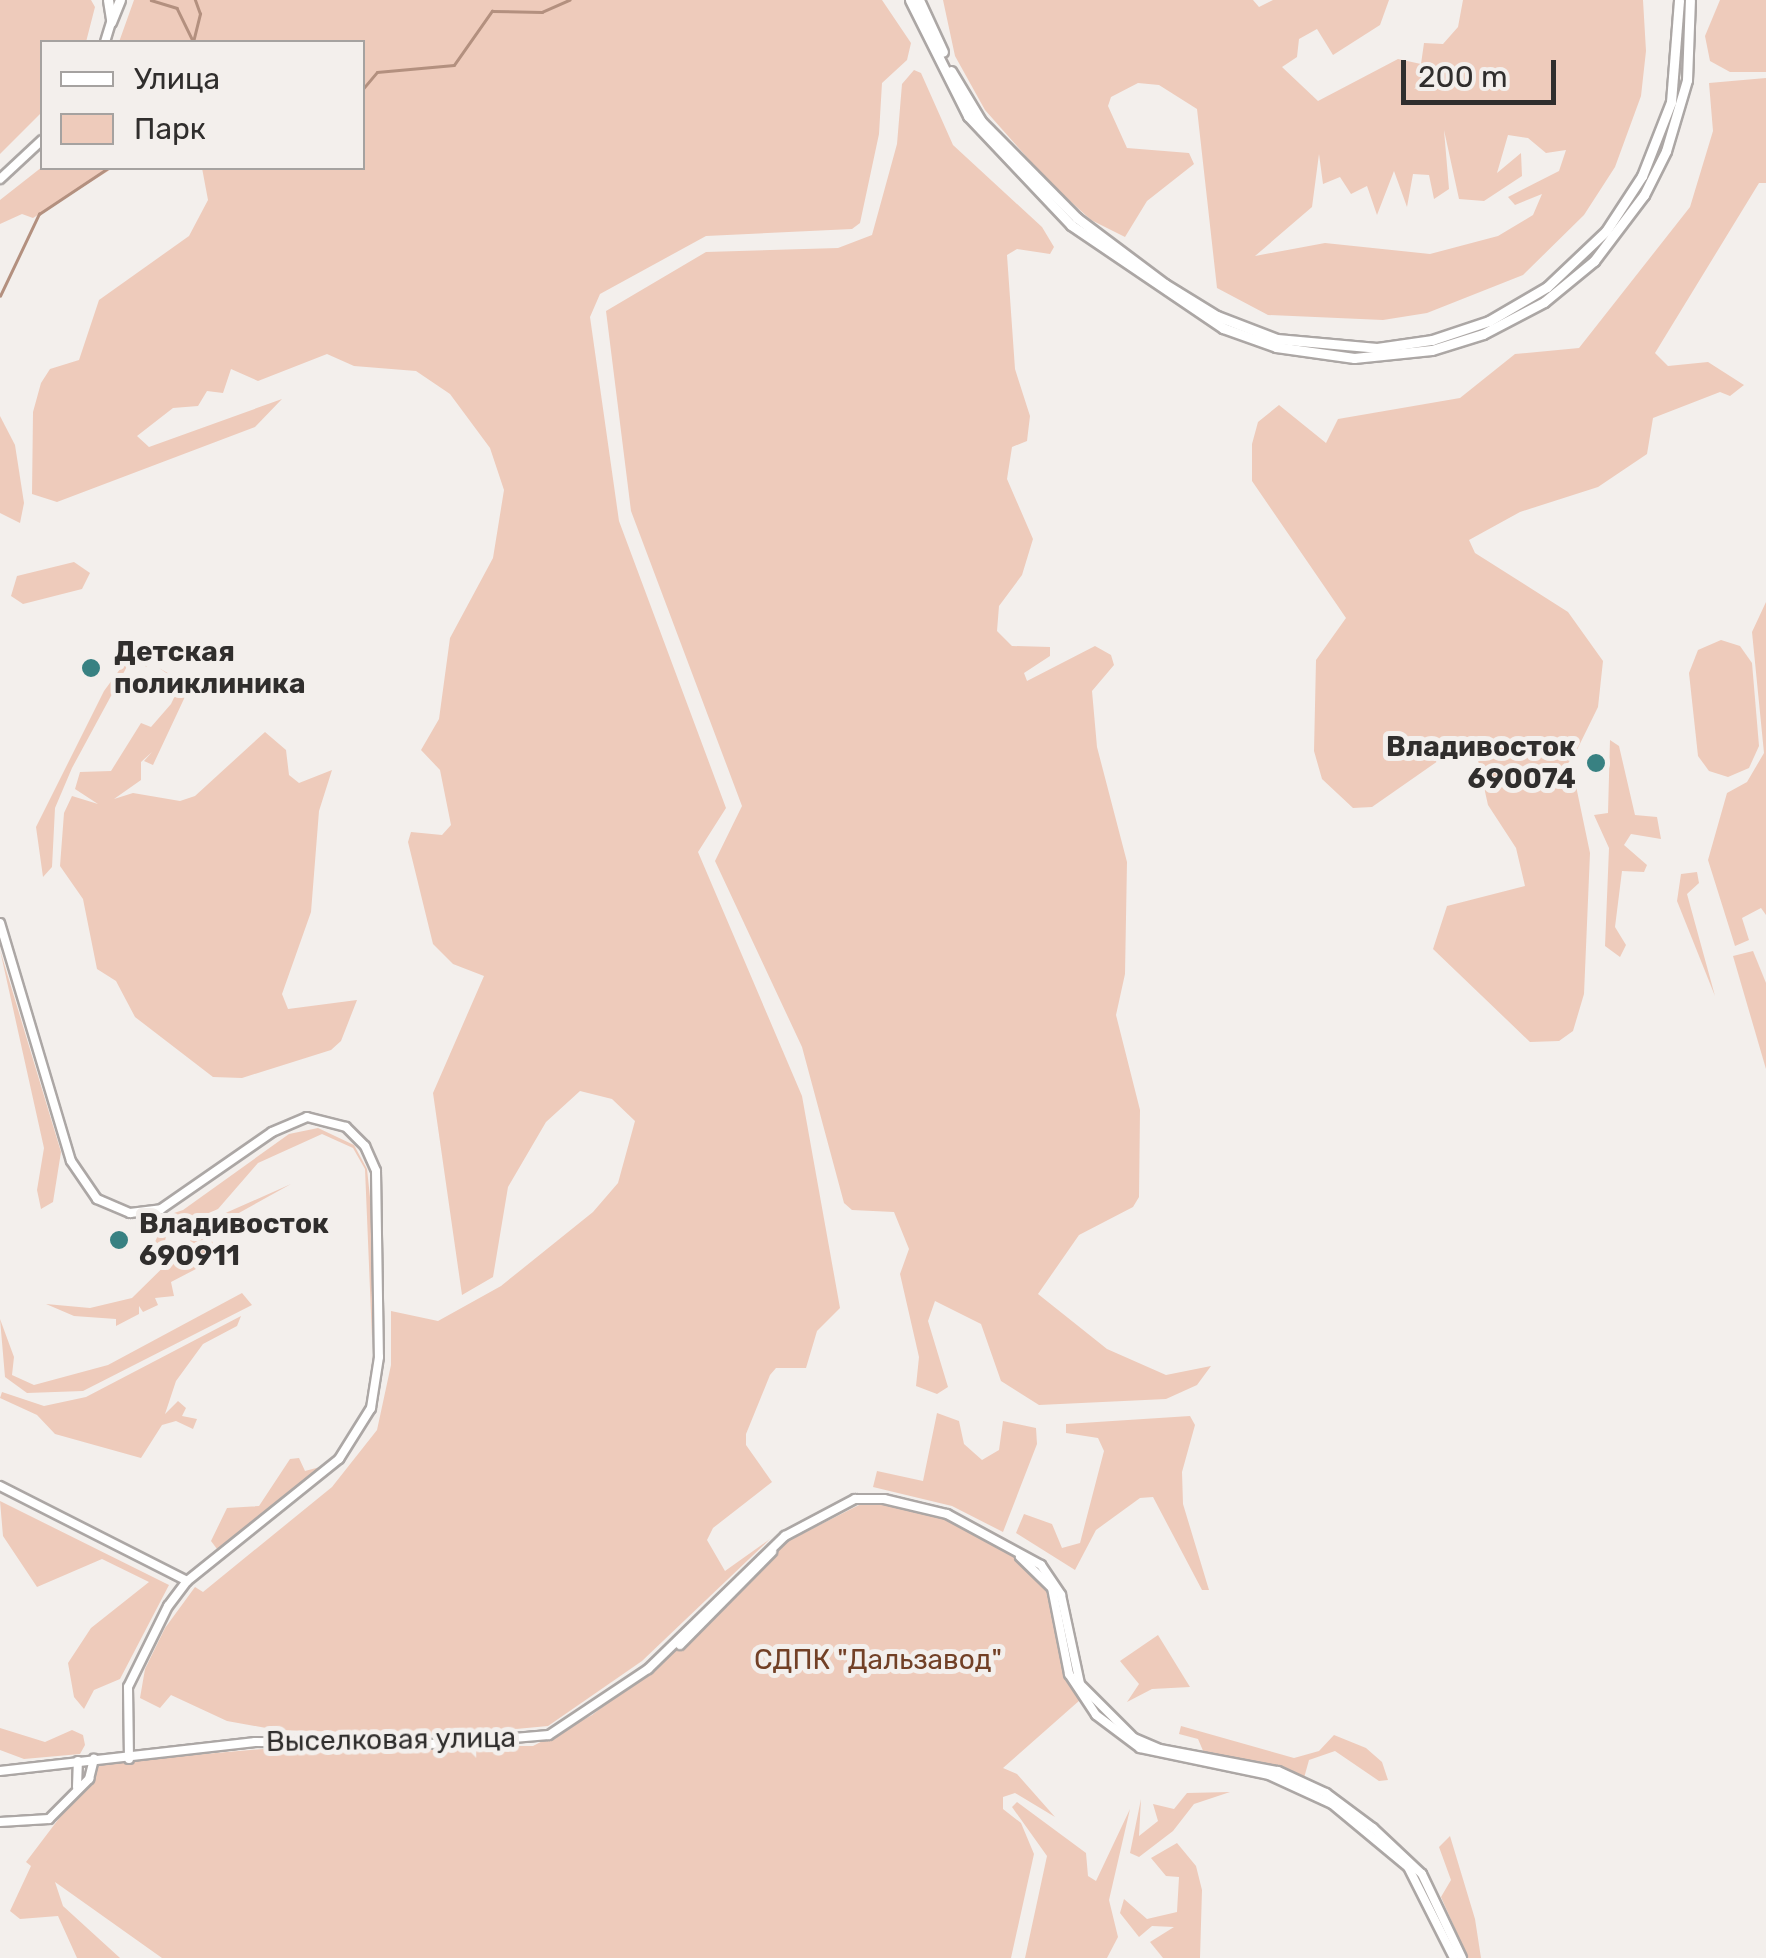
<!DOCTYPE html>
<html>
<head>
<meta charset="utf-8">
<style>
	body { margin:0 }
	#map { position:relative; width:1766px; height:1958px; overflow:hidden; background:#f3efec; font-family:Rubik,sans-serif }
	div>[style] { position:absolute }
	.green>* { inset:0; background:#eecbbb }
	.stream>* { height:2.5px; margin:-1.25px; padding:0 1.25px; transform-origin:1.25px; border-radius:1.25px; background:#b3907f }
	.roads { filter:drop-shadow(2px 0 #aca7a5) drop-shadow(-2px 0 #aca7a5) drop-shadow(0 2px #aca7a5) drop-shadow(0 -2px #aca7a5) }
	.major>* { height:8px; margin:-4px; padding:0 4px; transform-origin:4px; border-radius:4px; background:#fff }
	.highway>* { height:9px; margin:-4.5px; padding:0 4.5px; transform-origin:4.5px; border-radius:4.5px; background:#fff }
	.dots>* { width:28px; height:28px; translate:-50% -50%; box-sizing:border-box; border:5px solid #f3efec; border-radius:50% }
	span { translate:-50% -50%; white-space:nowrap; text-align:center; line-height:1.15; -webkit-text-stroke:10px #f3efec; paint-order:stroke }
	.poi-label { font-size:28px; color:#302e2d; font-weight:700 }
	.left { translate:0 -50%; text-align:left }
	.right { translate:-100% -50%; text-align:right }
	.park-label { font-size:28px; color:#724026 }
	.street-label { font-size:28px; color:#302e2d }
	.legend { position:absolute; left:40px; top:40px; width:325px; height:130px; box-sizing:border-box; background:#f3efec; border:2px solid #a5a2a0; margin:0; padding:12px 18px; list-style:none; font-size:30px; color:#302e2d }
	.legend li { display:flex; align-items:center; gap:20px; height:50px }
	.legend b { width:50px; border:2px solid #a5a2a0 }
	.scale { position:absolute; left:1401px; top:60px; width:155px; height:45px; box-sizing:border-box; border:5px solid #302e2d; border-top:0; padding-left:12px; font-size:30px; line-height:35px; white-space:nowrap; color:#302e2d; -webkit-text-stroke:8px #f3efec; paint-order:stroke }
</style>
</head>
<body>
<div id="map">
	<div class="green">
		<div style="clip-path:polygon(0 0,91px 0,95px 7px,86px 42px,42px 42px,42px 112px,0 154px)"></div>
		<div style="clip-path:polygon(134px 0,882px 0,911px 43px,907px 60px,882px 83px,879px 134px,860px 223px,852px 229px,706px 236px,600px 294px,590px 317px,619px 521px,726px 808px,698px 852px,802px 1096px,840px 1308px,817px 1331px,806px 1368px,776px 1368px,770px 1375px,746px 1434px,746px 1445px,772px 1482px,713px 1528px,707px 1540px,725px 1571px,770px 1539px,642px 1661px,548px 1726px,450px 1735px,277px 1730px,227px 1721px,171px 1695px,160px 1708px,140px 1698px,145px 1669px,165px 1628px,195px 1587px,203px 1592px,332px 1487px,377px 1430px,391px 1365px,391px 1311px,438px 1321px,501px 1286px,593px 1212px,618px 1183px,635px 1121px,612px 1099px,580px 1091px,546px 1122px,508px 1187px,493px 1277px,462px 1295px,433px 1093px,484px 976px,453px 964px,433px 944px,408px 842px,411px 832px,442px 835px,451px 825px,440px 770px,421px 750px,439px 719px,450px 638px,493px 558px,504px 490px,490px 448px,450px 394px,416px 371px,354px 366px,327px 354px,258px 381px,231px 369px,223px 393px,207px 391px,198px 406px,173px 408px,137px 436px,149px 447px,282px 399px,255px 427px,57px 502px,32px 494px,33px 412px,41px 383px,50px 369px,79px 360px,99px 300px,189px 236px,208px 200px,202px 168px,362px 168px,362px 42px,119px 42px)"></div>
		<div style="clip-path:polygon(evenodd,943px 0,1253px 0,1259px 7px,1273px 0,1389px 0,1380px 25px,1333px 55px,1317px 29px,1299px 39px,1297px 57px,1282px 67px,1318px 101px,1398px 59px,1421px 64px,1424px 43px,1443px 44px,1458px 27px,1463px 0,1643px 0,1646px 51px,1641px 96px,1615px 167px,1584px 215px,1523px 275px,1427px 313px,1383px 320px,1268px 315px,1217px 288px,1197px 109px,1159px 85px,1138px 83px,1111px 97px,1108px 106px,1127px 148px,1189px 153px,1194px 164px,1147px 201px,1125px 237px,1091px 220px,1048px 181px,985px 110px,955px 56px,943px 0,1444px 130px,1459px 199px,1484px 201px,1522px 176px,1521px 153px,1497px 173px,1508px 135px,1528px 138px,1546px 153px,1566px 150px,1559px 171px,1508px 197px,1515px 205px,1542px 194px,1533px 215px,1498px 236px,1430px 254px,1325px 243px,1255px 256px,1312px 207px,1319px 154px,1323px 184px,1340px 177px,1351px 194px,1367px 186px,1377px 215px,1394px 171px,1407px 207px,1413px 174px,1429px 175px,1434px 199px,1449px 189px,1444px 130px)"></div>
		<div style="clip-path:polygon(1720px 0,1766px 0,1766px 72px,1730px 72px,1710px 61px,1705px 36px)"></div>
		<div style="clip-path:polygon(914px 70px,921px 73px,953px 145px,1042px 227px,1054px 247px,1050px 254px,1017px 249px,1007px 255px,1015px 369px,1030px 416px,1027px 441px,1012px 447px,1007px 479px,1033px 539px,1022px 575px,999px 606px,997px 631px,1012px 646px,1050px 647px,1050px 656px,1024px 673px,1027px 681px,1095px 646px,1111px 655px,1114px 665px,1092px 691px,1097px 747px,1127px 862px,1125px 974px,1116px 1015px,1140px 1110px,1139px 1197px,1133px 1207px,1079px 1235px,1038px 1294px,1107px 1349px,1166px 1375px,1211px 1366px,1197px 1385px,1166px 1399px,1039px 1405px,1001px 1381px,981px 1324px,935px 1301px,928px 1321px,948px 1387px,937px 1394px,916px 1386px,919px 1357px,900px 1274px,909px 1249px,894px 1212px,852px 1210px,844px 1203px,802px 1047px,715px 861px,742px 806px,631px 511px,606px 311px,706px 252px,838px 248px,872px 235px,897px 144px,902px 84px)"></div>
		<div style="clip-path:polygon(1766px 78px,1766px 183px,1759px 183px,1655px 353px,1668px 366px,1708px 362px,1744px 385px,1730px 396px,1720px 392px,1653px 418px,1647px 454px,1598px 487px,1520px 512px,1469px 540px,1475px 553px,1568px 612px,1603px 661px,1598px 707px,1571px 762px,1590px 853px,1584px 994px,1573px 1031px,1559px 1041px,1530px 1042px,1433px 949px,1447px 906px,1525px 886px,1516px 848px,1488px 805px,1476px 751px,1458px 747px,1372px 807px,1353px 808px,1322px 779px,1314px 751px,1316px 660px,1346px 618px,1252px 481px,1252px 444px,1258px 422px,1279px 405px,1326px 443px,1338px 419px,1460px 398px,1515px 354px,1579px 348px,1690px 207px,1713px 131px,1709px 83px)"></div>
		<div style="clip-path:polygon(42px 167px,113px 168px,33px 218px,22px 214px,0 224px,0 200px)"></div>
		<div style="clip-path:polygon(0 416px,15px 445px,24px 503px,20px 523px,0 513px)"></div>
		<div style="clip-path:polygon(74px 562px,90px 573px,82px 589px,23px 604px,11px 596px,17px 576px)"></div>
		<div style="clip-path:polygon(1766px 602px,1766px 915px,1761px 908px,1742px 918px,1749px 940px,1735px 946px,1708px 860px,1727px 793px,1747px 782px,1764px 753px,1752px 632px)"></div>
		<div style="clip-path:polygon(1721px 640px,1740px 646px,1752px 663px,1759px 746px,1749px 768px,1728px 777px,1709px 771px,1698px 756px,1689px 673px,1698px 650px)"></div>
		<div style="clip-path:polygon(134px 650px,147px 667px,131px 659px,72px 768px,55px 808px,52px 867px,43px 877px,36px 827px,104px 691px)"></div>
		<div style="clip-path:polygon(159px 668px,190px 686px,153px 765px,144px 761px,152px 752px,141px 762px,141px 780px,114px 799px,133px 793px,180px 801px,195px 796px,265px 732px,286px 750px,289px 775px,299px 783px,332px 770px,319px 811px,311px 912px,282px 994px,288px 1009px,357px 1000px,341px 1041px,331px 1050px,242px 1078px,213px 1077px,135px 1017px,116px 981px,97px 969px,83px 899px,60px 866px,64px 813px,72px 796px,98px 804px,75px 789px,80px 772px,111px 771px,141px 723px,151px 727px,171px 704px,181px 683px)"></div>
		<div style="clip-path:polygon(1610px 740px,1619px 746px,1635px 815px,1657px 817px,1661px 839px,1631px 834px,1624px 845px,1647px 865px,1644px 872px,1622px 871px,1615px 927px,1626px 945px,1620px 957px,1605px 946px,1609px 848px,1594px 815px,1608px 813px)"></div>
		<div style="clip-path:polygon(1697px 872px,1699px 883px,1687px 894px,1715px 996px,1677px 901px,1681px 874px)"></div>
		<div style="clip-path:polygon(0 950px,61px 1152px,53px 1202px,41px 1209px,37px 1190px,44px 1148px)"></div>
		<div style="clip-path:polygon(1753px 951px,1766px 983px,1766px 1069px,1733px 956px)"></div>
		<div style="clip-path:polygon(318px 1128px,354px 1145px,367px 1169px,372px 1216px,372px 1338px,365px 1169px,353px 1148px,322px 1134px,258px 1163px,218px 1209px,167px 1231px,163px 1251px,153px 1261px,149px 1255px,160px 1231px,148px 1230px,147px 1222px,183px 1210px,289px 1134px)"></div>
		<div style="clip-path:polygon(291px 1184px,219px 1224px,203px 1240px,209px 1253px,212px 1241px,217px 1258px,171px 1282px,174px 1296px,155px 1298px,158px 1305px,143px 1312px,139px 1306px,139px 1314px,116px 1326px,116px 1319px,74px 1316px,46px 1304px,90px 1308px,132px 1298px,194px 1237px,194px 1227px)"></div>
		<div style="clip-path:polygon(242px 1293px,252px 1305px,83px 1391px,27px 1393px,5px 1377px,0 1319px,14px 1357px,12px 1375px,34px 1385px,108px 1365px)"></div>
		<div style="clip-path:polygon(241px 1316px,237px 1326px,203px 1344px,176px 1381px,165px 1414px,178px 1401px,186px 1408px,182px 1416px,197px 1419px,193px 1429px,176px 1421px,162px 1425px,141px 1458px,55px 1434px,37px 1415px,0 1398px,2px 1392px,44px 1406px,86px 1397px)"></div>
		<div style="clip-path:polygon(937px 1413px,959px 1421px,964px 1444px,982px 1460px,999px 1450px,1003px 1421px,1036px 1428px,1037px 1444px,1003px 1532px,952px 1506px,873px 1487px,877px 1471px,923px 1481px)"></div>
		<div style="clip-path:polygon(1190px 1416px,1195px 1425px,1182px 1472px,1183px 1504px,1209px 1590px,1202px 1590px,1153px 1497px,1140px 1498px,1096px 1530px,1075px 1570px,1016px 1533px,1024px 1514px,1052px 1524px,1062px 1548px,1080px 1543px,1104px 1451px,1098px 1438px,1066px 1433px,1066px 1424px)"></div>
		<div style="clip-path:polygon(299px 1458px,305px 1471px,320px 1467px,217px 1549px,211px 1541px,227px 1508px,259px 1506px,290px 1459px)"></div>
		<div style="clip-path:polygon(0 1501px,169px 1585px,120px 1679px,94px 1690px,84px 1709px,74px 1697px,68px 1663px,91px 1628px,149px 1582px,102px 1559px,37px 1587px,3px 1536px)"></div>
		<div style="clip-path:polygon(865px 1502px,900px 1505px,959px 1524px,1033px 1566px,1051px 1588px,1068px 1675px,1080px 1700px,1003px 1768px,1017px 1774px,1055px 1817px,1015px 1793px,1003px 1797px,1003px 1809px,1021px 1823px,1034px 1854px,1011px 1958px,162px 1958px,55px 1882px,63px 1906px,120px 1958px,77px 1958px,58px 1916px,20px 1919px,10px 1911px,31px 1866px,26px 1862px,101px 1763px,298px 1746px,533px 1746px,592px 1715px,649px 1671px,786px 1542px)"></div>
		<div style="clip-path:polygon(1158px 1635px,1190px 1687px,1152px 1689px,1127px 1702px,1139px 1684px,1120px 1661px)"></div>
		<div style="clip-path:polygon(1181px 1726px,1294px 1758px,1319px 1751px,1334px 1735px,1366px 1748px,1382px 1762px,1388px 1780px,1379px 1781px,1335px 1751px,1309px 1760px,1304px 1778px,1262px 1762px,1204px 1753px,1198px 1739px,1179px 1734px)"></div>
		<div style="clip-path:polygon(0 1728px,45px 1742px,72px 1730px,83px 1735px,85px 1745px,80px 1754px,24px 1759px,0 1750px)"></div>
		<div style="clip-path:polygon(1230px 1792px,1194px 1804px,1173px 1831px,1139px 1857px,1130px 1853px,1141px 1799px,1139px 1836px,1158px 1821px,1153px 1804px,1174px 1809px,1187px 1793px)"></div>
		<div style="clip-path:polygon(1017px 1802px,1086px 1853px,1088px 1876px,1096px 1881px,1130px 1809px,1109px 1900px,1118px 1937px,1107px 1958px,1025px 1958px,1047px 1856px,1012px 1807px)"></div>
		<div style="clip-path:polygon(1450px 1836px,1475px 1919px,1481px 1958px,1468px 1958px,1441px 1897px,1451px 1880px,1439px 1847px)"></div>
		<div style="clip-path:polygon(1177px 1843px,1196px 1866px,1202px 1890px,1200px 1958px,1163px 1958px,1150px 1942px,1174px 1927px,1152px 1926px,1139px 1937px,1120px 1913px,1124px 1899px,1147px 1919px,1177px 1912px,1179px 1877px,1166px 1876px,1151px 1858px)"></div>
	</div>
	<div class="stream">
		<div style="left:151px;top:0;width:27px;rotate:17deg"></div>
		<div style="left:177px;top:8px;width:34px;rotate:64deg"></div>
		<div style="left:193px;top:42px;width:29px;rotate:-76deg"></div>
		<div style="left:200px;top:14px;width:15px;rotate:-110deg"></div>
		<div style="left:362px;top:90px;width:23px;rotate:-50deg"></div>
		<div style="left:377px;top:72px;width:77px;rotate:-5.2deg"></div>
		<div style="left:454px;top:65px;width:66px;rotate:-54.9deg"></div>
		<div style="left:492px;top:11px;width:50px;rotate:1.1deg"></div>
		<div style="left:542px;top:12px;width:30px;rotate:-24deg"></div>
		<div style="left:0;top:296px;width:91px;rotate:-64.6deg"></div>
		<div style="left:39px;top:214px;width:83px;rotate:-33.7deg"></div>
	</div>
	<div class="roads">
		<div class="major">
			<div style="left:105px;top:42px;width:21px;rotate:-73deg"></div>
			<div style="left:0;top:179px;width:57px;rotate:-42.9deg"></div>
			<div style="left:0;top:923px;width:248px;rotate:73.4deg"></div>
			<div style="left:71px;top:1161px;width:46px;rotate:55.6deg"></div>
			<div style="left:97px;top:1199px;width:36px;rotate:23deg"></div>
			<div style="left:130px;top:1213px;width:31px;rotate:-7deg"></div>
			<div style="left:161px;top:1209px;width:135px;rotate:-34.7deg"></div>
			<div style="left:272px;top:1132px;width:38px;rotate:-23deg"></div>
			<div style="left:307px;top:1117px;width:40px;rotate:14.4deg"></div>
			<div style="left:346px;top:1127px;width:27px;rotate:45deg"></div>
			<div style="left:365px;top:1146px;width:27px;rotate:66deg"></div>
			<div style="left:376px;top:1171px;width:186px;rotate:89.1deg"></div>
			<div style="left:379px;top:1357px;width:52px;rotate:98.9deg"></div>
			<div style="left:371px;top:1408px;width:60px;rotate:122.1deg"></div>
			<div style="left:339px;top:1459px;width:195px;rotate:141.2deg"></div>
			<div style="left:187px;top:1581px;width:31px;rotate:127deg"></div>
			<div style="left:168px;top:1606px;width:90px;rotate:116.3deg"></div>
			<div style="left:128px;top:1687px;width:72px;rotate:89.2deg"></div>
			<div style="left:0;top:1486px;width:210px;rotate:26.9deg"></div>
			<div style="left:1020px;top:1557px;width:45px;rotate:44.1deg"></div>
			<div style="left:1052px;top:1588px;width:88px;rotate:78.8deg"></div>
			<div style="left:1069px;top:1674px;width:49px;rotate:56.6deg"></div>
			<div style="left:1096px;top:1715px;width:55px;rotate:36.9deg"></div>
			<div style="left:1140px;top:1748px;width:132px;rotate:11.8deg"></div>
			<div style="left:1269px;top:1775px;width:69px;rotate:24.7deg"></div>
			<div style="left:1332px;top:1804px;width:99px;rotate:39.7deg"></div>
			<div style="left:1408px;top:1867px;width:102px;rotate:63.2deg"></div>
			<div style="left:680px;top:1645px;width:131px;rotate:-45.3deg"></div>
			<div style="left:0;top:1771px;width:257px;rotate:-6.5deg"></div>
			<div style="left:255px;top:1742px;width:191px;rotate:0.6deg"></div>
			<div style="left:446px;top:1744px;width:103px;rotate:-5deg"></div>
			<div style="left:549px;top:1735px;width:119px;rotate:-33.7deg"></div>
			<div style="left:648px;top:1669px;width:191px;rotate:-44.2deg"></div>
			<div style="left:785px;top:1536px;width:79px;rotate:-27.9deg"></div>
			<div style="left:855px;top:1499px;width:29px"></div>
			<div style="left:884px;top:1499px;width:65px;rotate:13.4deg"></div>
			<div style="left:947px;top:1514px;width:107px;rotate:28.5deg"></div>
			<div style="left:1041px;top:1565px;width:36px;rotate:56deg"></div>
			<div style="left:1061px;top:1595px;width:91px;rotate:77.9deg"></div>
			<div style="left:1080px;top:1684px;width:76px;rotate:45deg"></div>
			<div style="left:1134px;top:1738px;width:28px;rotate:23deg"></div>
			<div style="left:1160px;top:1749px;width:120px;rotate:10.6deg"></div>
			<div style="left:1278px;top:1771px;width:53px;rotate:24.6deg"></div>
			<div style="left:1326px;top:1793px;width:59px;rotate:36.7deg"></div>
			<div style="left:1373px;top:1828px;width:67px;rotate:43.2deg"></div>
			<div style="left:1422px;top:1874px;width:93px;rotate:64.5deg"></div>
			<div style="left:77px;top:1787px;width:26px;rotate:-88deg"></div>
			<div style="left:0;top:1822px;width:49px;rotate:-3.5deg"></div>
			<div style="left:49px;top:1819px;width:57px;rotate:-45deg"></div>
			<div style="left:89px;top:1779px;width:21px;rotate:-76deg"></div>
		</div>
		<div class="highway">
			<div style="left:108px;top:0;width:19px;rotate:81deg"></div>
			<div style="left:910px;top:0;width:130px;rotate:63.4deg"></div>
			<div style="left:968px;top:116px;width:150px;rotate:46.6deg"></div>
			<div style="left:1071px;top:225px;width:184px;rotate:34.1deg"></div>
			<div style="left:1223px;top:328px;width:56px;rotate:19.7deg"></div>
			<div style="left:1276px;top:347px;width:79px;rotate:8deg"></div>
			<div style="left:1354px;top:358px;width:78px;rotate:-5.9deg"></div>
			<div style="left:1432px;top:350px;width:53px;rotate:-17.4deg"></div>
			<div style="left:1483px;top:334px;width:69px;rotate:-27.7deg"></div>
			<div style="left:1544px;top:302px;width:65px;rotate:-39.4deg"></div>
			<div style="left:1594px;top:261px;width:83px;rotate:-52.9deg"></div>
			<div style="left:1644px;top:195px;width:49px;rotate:-63.4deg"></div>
			<div style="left:1666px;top:151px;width:74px;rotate:-73.5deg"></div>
			<div style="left:1687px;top:80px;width:80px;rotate:-87.9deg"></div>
			<div style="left:919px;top:0;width:57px;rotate:65.2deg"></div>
			<div style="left:111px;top:22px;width:24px;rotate:-68deg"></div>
			<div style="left:951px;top:71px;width:58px;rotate:59deg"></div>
			<div style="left:981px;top:121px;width:136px;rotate:45.3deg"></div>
			<div style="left:1077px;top:218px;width:110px;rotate:36.9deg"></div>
			<div style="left:1165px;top:284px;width:61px;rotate:31.6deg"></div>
			<div style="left:1217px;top:316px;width:64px;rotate:21deg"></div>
			<div style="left:1277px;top:339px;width:100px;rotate:5.1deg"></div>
			<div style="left:1377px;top:348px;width:56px;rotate:-8.3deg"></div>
			<div style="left:1432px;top:340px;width:60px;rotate:-18.4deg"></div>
			<div style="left:1489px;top:321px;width:67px;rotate:-30.4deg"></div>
			<div style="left:1547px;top:287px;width:81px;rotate:-43.5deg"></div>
			<div style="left:1606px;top:231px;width:66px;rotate:-56.8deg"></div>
			<div style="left:1642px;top:176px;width:79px;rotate:-68.6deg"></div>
			<div style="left:1671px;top:102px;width:102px;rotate:-85.5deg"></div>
		</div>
	</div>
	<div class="dots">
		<div style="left:91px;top:668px;background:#388182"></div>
		<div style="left:1596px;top:763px;background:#388182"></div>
		<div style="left:119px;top:1240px;background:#388182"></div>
	</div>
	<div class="poi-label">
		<span class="left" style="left:114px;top:668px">Детская<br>поликлиника</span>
		<span class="right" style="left:1576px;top:763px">Владивосток<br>690074</span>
		<span class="left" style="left:139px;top:1240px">Владивосток<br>690911</span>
	</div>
	<div class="park-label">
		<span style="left:878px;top:1660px">СДПК "Дальзавод"</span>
	</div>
	<div class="street-label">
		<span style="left:391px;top:1740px;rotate:-1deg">Выселковая улица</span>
	</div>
	<ul class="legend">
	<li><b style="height:12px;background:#fff"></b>Улица</li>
	<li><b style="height:28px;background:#eecbbb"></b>Парк</li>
	</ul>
	<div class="scale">200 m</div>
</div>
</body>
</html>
